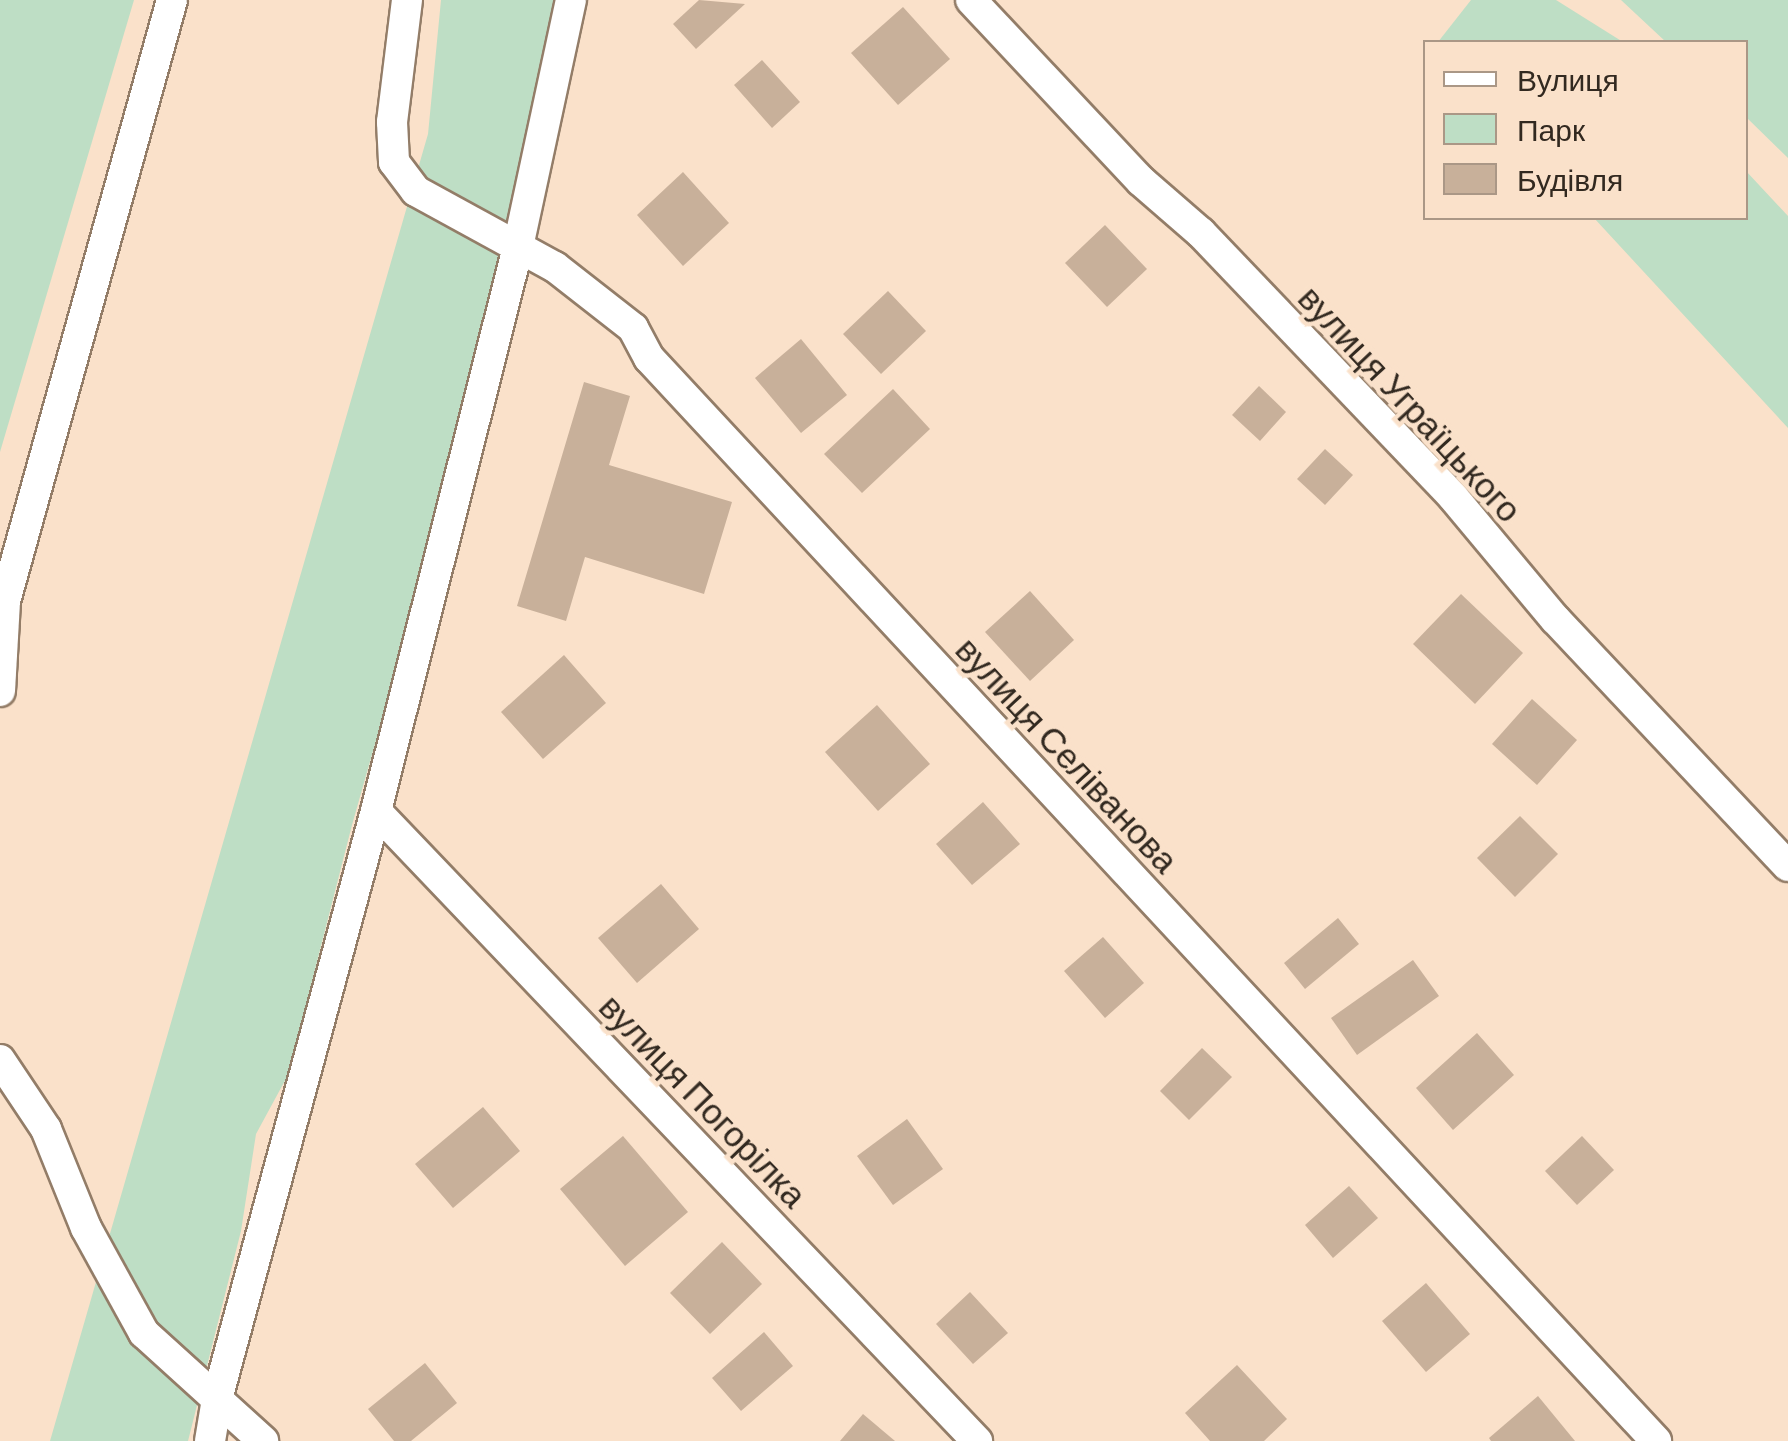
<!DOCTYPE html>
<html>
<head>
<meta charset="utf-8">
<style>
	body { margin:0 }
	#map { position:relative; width:1788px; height:1441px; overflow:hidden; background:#fae1ca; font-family:Barlow,sans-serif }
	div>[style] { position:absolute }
	.green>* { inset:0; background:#bedec5 }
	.building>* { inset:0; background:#c8b09a }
	.roads { filter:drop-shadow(2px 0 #937d68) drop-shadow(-2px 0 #937d68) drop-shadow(0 2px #937d68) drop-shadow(0 -2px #937d68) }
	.street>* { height:30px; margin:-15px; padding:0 15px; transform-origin:15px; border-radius:15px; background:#fff }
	span { translate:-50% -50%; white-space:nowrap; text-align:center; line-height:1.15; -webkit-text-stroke:9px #fae1ca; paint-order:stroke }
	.street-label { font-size:35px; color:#322920 }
	.legend { position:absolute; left:1423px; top:40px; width:325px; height:180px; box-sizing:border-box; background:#fae1ca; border:2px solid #aa9786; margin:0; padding:12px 18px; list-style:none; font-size:30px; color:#322920 }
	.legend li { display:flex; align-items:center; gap:20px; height:50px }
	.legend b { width:50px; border:2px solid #aa9786 }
</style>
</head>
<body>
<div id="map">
	<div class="green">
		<div style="clip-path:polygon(0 0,134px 0,0 452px)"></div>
		<div style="clip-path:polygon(441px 0,573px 0,474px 395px,352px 825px,288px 1075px,256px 1134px,241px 1231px,188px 1441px,50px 1441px,428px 134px)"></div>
		<div style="clip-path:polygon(1471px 0,1556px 0,1623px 42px,1438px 42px)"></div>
		<div style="clip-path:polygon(1621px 0,1788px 0,1788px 158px,1746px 117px,1746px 42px,1666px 42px)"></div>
		<div style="clip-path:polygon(1746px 171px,1788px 216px,1788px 428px,1594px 218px,1746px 218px)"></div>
	</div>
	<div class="building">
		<div style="clip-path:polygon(699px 0,745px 4px,696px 49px,673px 24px)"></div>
		<div style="clip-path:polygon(903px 7px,950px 59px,898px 105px,851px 53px)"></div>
		<div style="clip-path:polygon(762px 60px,800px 102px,772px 128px,734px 85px)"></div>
		<div style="clip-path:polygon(683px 172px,729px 223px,683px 266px,637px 215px)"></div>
		<div style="clip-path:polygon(1105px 225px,1147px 269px,1107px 307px,1065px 263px)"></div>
		<div style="clip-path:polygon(888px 291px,926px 331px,881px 374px,843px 334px)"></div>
		<div style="clip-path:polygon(801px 339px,847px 395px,801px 433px,755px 378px)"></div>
		<div style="clip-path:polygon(584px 382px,630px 396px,609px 465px,732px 502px,704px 594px,585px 557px,566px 621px,517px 606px)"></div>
		<div style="clip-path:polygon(1259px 386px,1286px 412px,1260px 441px,1232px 415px)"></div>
		<div style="clip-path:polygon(893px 389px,930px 429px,862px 493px,824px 454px)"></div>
		<div style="clip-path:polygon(1325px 449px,1353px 475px,1325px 505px,1297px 479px)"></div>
		<div style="clip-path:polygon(1030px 591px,1074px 640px,1030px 681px,985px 632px)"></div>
		<div style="clip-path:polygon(1461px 594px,1523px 653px,1475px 704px,1413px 644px)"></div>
		<div style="clip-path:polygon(564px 655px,606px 703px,543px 759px,501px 712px)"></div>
		<div style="clip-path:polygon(1532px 699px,1577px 740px,1537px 785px,1492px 744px)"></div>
		<div style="clip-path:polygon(877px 705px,930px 764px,878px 811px,825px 752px)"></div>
		<div style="clip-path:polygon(983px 802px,1020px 844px,972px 885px,936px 844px)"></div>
		<div style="clip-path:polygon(1520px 816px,1558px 854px,1515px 897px,1477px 858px)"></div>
		<div style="clip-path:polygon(661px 884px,699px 929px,637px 983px,598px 938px)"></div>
		<div style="clip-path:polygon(1338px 918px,1359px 944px,1305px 989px,1284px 963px)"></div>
		<div style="clip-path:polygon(1103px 937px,1144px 983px,1105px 1018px,1064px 971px)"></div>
		<div style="clip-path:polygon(1413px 960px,1439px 996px,1357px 1055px,1331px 1018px)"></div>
		<div style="clip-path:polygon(1477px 1033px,1514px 1075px,1453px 1130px,1416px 1088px)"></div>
		<div style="clip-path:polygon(1202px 1048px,1232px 1077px,1189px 1120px,1160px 1091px)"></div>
		<div style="clip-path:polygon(483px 1107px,520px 1151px,453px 1208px,415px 1164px)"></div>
		<div style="clip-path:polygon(907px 1119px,943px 1169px,893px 1205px,857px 1156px)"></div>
		<div style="clip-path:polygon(623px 1136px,688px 1212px,625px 1266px,560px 1189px)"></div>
		<div style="clip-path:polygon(1582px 1136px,1614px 1170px,1577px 1205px,1545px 1171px)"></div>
		<div style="clip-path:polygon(1349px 1186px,1378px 1218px,1333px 1258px,1305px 1225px)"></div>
		<div style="clip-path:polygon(722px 1242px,762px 1284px,710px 1334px,670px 1293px)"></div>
		<div style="clip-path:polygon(1426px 1283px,1470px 1334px,1426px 1372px,1382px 1321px)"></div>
		<div style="clip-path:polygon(970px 1292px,1008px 1333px,973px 1364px,936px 1324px)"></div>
		<div style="clip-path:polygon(764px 1332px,793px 1366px,741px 1411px,712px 1378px)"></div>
		<div style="clip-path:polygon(425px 1363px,457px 1403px,411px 1441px,394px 1441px,368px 1409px)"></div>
		<div style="clip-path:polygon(1237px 1365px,1287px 1419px,1264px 1441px,1210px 1441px,1185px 1413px)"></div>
		<div style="clip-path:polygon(1538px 1396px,1575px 1441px,1491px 1441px,1489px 1438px)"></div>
		<div style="clip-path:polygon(863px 1414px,895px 1441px,840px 1441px)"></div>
	</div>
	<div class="roads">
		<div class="street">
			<div style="left:407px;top:0;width:123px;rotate:97deg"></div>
			<div style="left:392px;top:122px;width:40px;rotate:87.1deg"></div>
			<div style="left:394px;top:162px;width:36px;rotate:53deg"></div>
			<div style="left:416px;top:191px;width:158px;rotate:28.7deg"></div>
			<div style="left:555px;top:267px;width:99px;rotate:38deg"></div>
			<div style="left:633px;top:328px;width:34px;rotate:62deg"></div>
			<div style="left:649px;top:358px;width:1479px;rotate:47.08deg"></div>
			<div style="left:971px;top:0;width:248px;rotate:46.8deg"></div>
			<div style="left:1141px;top:181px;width:79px;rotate:40.9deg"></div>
			<div style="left:1201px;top:233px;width:365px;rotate:46.3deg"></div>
			<div style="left:1453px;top:497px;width:160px;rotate:50.1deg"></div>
			<div style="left:1556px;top:620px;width:338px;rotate:46.7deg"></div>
			<div style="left:0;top:691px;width:90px;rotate:-86.8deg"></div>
			<div style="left:5px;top:601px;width:624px;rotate:-74.47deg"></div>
			<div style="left:376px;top:811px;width:871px;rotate:46.35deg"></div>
			<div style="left:0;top:1060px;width:83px;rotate:56.3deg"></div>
			<div style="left:46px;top:1129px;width:107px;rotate:68deg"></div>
			<div style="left:86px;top:1228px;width:120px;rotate:61.1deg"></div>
			<div style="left:144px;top:1333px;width:161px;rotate:42.2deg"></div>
			<div style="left:210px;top:1441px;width:43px;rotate:-80.5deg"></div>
			<div style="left:217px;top:1399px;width:609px;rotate:-74.87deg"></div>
			<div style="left:376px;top:811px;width:582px;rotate:-75.87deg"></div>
			<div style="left:518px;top:247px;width:253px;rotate:-77.9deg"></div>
		</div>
	</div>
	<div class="street-label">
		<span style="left:1411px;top:403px;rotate:47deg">вулиця Уграїцького</span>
		<span style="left:1068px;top:754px;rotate:47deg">вулиця Селіванова</span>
		<span style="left:704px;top:1100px;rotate:46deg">вулиця Погорілка</span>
	</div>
	<ul class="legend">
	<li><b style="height:12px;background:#fff"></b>Вулиця</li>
	<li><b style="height:28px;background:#bedec5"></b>Парк</li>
	<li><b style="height:28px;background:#c8b09a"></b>Будівля</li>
	</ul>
</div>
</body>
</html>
